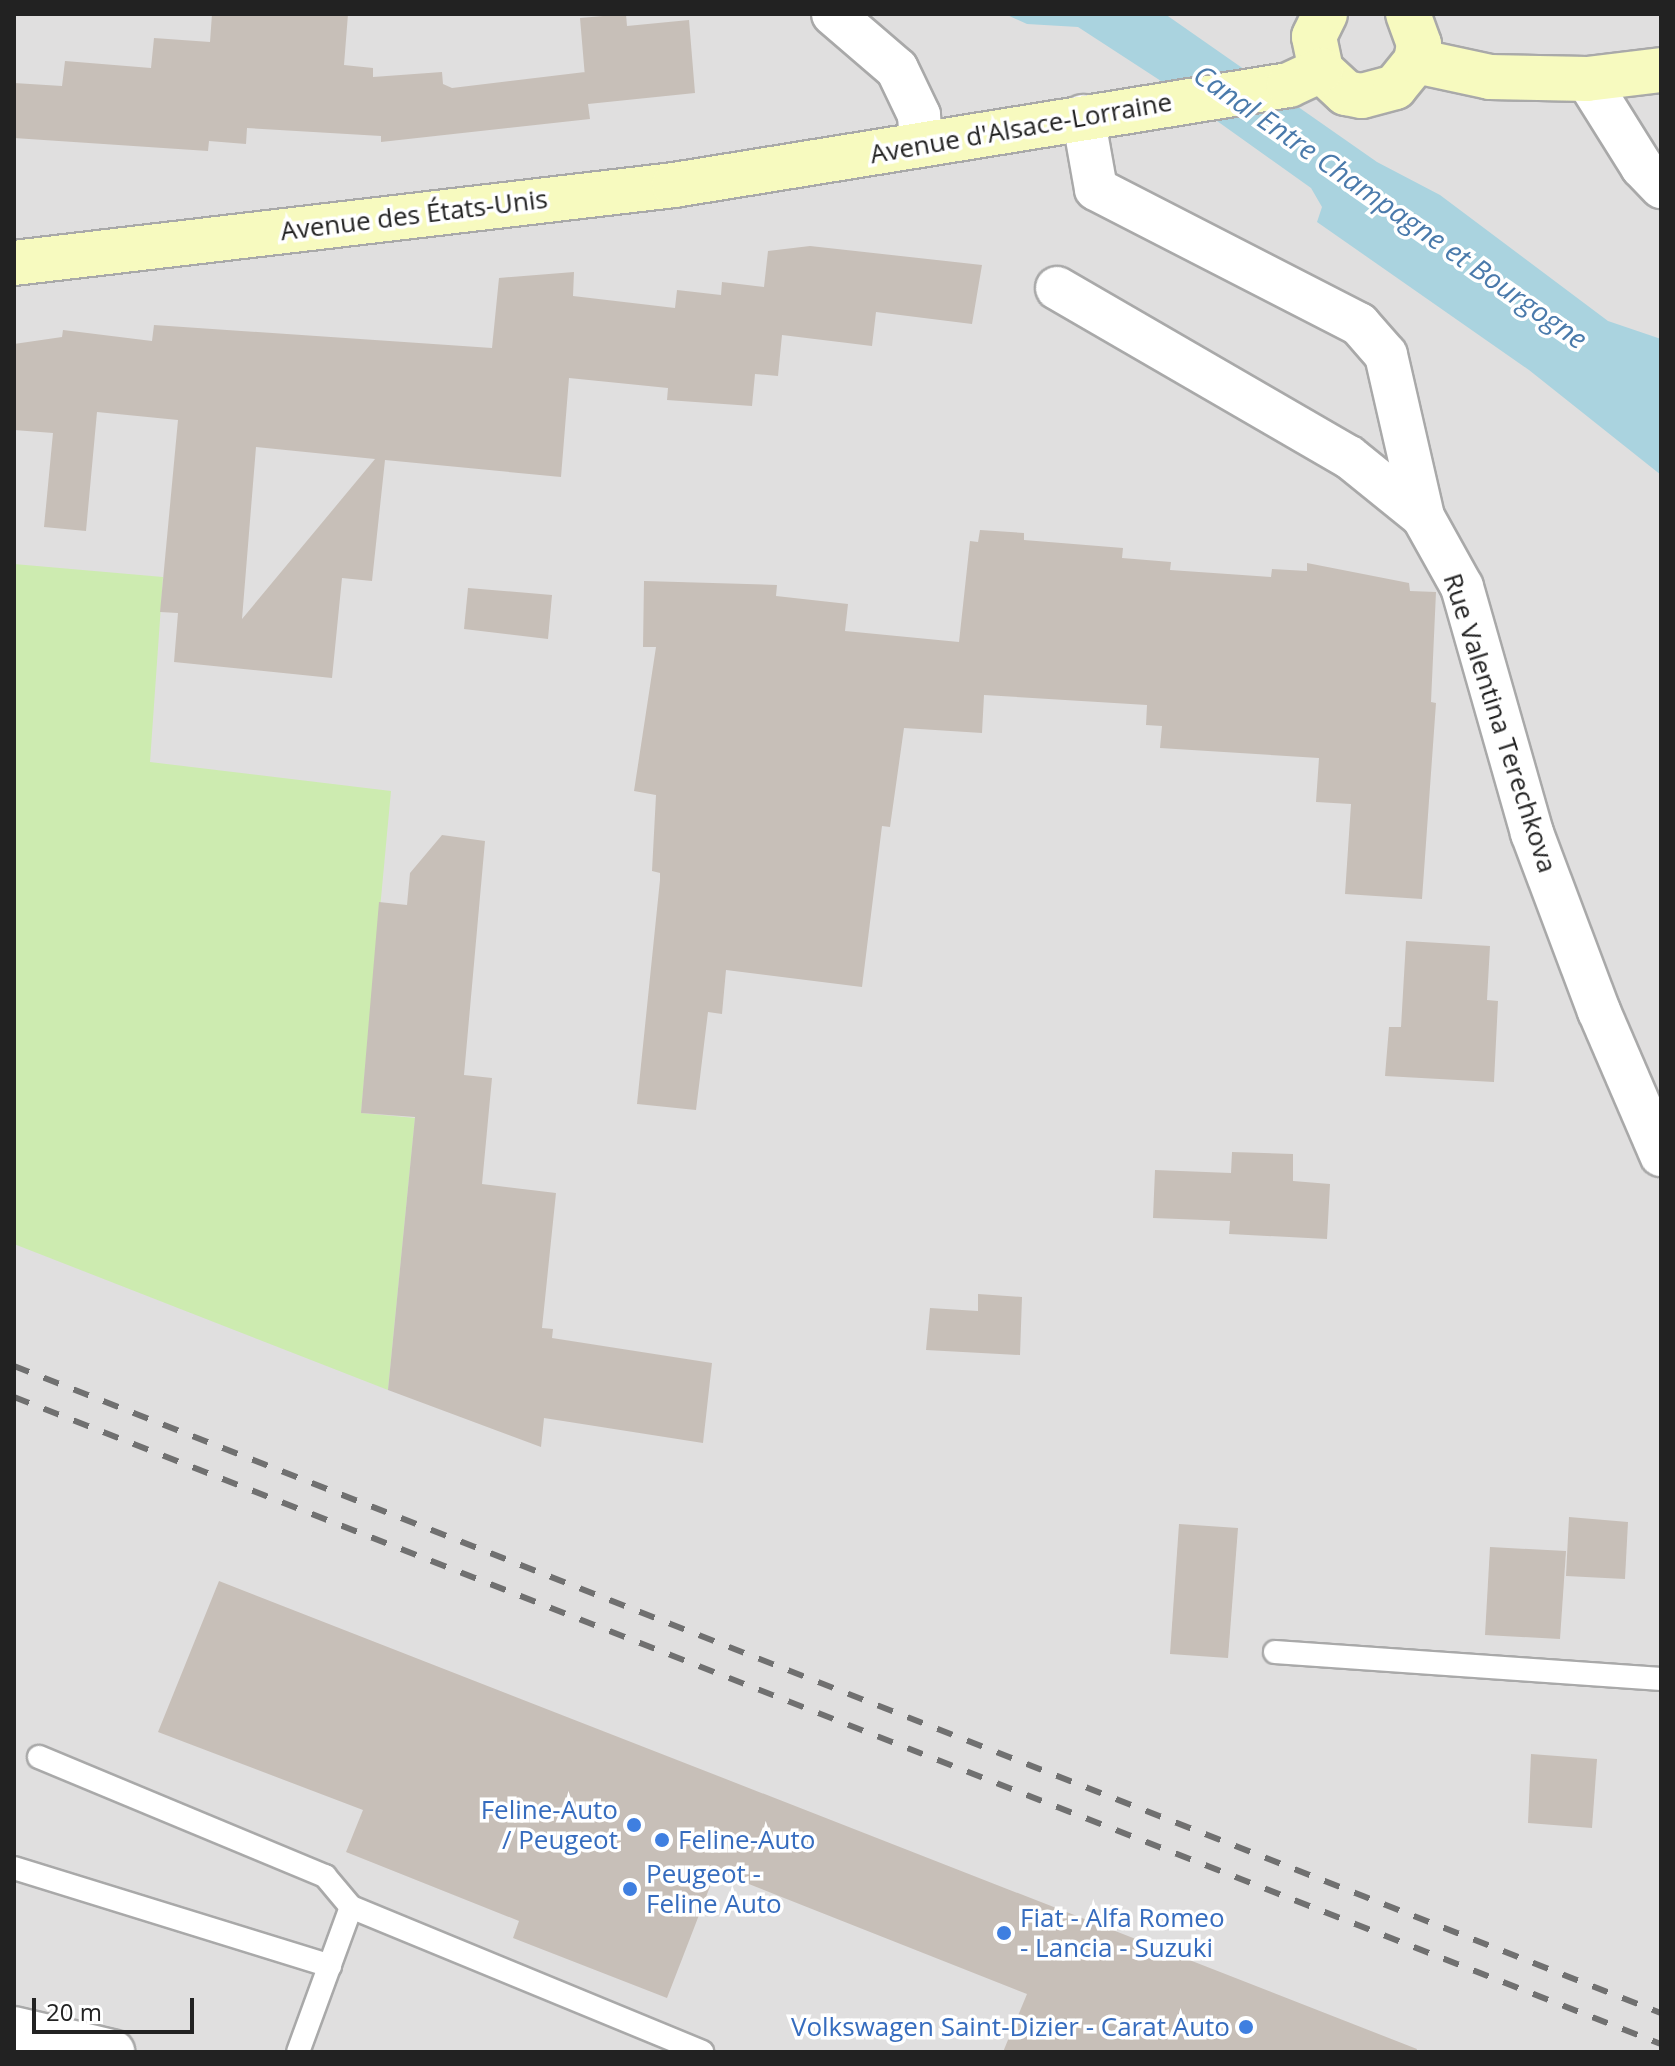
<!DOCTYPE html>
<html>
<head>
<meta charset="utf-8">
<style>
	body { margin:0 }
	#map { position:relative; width:1675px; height:2066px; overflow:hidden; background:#f2efe9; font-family:"Open Sans",sans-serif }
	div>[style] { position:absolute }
	.residential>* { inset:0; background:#e0dfdf }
	.grass>* { inset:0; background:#cdebb0 }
	.water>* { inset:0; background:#aad3df }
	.building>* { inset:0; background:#c7bfb8 }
	.roads { filter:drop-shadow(2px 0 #a9a9a9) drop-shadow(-2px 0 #a9a9a9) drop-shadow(0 2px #a9a9a9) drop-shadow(0 -2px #a9a9a9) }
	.service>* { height:22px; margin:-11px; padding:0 11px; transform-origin:11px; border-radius:11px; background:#fff }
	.minor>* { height:42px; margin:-21px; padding:0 21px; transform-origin:21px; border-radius:21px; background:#fff }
	.tertiary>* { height:44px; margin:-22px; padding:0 22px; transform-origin:22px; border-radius:22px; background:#fff }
	.secondary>* { height:44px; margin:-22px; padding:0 22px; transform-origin:22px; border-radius:22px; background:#f7fabf }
	.rail>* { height:6px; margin-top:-3px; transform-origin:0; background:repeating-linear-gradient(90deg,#707070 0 16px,transparent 0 32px) }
	.dots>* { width:22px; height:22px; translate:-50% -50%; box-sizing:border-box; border:4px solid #fff; border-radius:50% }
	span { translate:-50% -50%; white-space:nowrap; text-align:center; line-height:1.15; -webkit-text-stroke:7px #fff; paint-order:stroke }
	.street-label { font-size:26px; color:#222 }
	.shop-label { font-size:26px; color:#366cbe }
	.right { translate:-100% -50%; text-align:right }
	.left { translate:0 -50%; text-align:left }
	.water-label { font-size:28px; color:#4a7aab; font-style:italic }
	.frame { position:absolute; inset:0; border:16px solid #222; pointer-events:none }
	.scale { position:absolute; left:32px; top:1998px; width:162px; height:36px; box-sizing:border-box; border:4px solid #222; border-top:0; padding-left:10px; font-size:24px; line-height:28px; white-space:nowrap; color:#222; -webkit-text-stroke:6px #fff; paint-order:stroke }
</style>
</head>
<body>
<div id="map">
	<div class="residential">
		<div style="clip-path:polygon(14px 14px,1661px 14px,1661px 2052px,14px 2052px)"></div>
	</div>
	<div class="grass">
		<div style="clip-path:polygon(14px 564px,163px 577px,150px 762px,391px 791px,361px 1113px,415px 1118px,388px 1390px,14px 1244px)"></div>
	</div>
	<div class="water">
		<div style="clip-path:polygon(1005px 14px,1165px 14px,1377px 162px,1440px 195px,1608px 321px,1661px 339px,1661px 475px,1529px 370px,1317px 222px,1322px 207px,1311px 188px,1161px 81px,1078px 27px,1027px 24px)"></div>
	</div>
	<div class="building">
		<div style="clip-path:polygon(212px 14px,348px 14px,344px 65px,373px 68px,373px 77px,442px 72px,443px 84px,452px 88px,585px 72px,586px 89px,580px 18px,626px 14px,627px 26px,689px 20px,695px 93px,588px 104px,590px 119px,381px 142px,381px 136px,247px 128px,246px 144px,209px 141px,208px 151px,14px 138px,14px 83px,62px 86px,65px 61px,151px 68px,154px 38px,210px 42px)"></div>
		<div style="clip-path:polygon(evenodd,810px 246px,982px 265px,972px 324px,876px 312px,872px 346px,782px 335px,778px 376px,755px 374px,752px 406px,667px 400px,668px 388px,569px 378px,561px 477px,385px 460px,372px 581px,342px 578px,332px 678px,174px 662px,178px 613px,160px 612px,178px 420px,97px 412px,86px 531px,44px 527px,53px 433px,14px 430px,14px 344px,62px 337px,63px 330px,152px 341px,154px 325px,492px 348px,499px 278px,574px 272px,573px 296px,675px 308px,677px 290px,721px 295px,722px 282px,764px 287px,768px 251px,810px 246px,256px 447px,375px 459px,242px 619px,256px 447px)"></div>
		<div style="clip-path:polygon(980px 530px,1024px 533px,1024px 540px,1123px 548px,1122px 558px,1171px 562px,1170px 570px,1271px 577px,1272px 569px,1307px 571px,1307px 563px,1409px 583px,1410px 591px,1436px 592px,1431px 702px,1436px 703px,1422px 899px,1345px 894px,1351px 804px,1316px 802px,1319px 758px,1160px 748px,1162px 726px,1146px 725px,1147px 705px,984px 695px,982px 733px,904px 728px,890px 827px,882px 826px,862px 987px,726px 970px,722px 1014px,708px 1012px,696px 1110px,637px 1104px,660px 880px,660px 873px,652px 871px,656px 795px,634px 791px,656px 647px,643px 647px,644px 581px,777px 585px,776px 596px,848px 604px,845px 631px,959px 642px,970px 541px,978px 542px)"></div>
		<div style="clip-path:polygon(468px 588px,552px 595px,548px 639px,464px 629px)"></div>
		<div style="clip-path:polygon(442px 835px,485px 841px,464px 1075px,492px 1078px,482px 1184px,556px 1193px,542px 1328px,553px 1329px,552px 1338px,712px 1363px,703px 1443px,544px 1418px,541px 1447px,388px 1390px,415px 1117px,361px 1113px,379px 902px,407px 905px,410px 873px)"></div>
		<div style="clip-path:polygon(1406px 941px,1490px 946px,1487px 1000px,1498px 1001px,1494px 1082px,1385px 1076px,1389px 1027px,1401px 1027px)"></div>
		<div style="clip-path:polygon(1232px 1152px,1293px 1154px,1293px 1181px,1330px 1184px,1327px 1239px,1229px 1234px,1230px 1221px,1153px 1218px,1155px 1170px,1231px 1173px)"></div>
		<div style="clip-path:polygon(978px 1294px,1022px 1297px,1020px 1355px,926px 1350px,930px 1308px,978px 1311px)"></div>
		<div style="clip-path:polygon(1569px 1517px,1628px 1522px,1625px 1579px,1566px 1576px)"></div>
		<div style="clip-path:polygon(1179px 1524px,1238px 1528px,1228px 1658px,1170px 1654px)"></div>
		<div style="clip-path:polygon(1490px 1547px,1566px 1551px,1560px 1639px,1485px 1635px)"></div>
		<div style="clip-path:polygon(219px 1581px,1417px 2049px,1416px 2052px,1003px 2052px,1027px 1994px,716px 1871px,667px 1998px,513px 1938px,519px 1921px,346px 1852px,363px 1810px,158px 1732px)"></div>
		<div style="clip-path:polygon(1531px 1754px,1597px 1759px,1592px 1828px,1528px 1823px)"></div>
	</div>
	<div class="roads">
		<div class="service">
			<div style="left:1275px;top:1652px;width:387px;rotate:4deg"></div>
			<div style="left:39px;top:1757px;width:310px;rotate:22.6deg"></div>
			<div style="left:325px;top:1876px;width:40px;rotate:50deg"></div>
			<div style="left:14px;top:1868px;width:331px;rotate:17.2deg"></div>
			<div style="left:298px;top:2052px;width:154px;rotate:-69.9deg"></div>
			<div style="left:351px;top:1907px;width:380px;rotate:22.4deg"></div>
		</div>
		<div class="minor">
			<div style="left:833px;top:14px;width:84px;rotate:40.7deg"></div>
			<div style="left:897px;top:69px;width:51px;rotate:64.4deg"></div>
			<div style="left:919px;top:115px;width:30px;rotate:86deg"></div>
			<div style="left:1587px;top:79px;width:104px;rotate:58deg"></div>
			<div style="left:1642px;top:167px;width:28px;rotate:46deg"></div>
			<div style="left:1083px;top:116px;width:74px;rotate:79.9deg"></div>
			<div style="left:1096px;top:189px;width:296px;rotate:27.2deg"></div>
			<div style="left:1359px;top:324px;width:41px;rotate:48.9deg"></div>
			<div style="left:1386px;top:355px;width:166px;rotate:77.1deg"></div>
			<div style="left:1057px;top:288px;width:337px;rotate:30.1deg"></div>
			<div style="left:1349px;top:457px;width:95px;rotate:39deg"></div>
			<div style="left:1423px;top:517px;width:80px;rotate:60.9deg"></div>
			<div style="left:1462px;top:587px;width:256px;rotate:74.1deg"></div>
			<div style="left:1532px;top:833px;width:190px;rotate:69.4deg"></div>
			<div style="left:1599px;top:1011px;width:157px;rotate:66.7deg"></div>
		</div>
		<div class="tertiary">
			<div style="left:14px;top:2029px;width:101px;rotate:13.2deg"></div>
		</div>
		<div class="secondary">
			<div style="left:1325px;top:14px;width:25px;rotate:116deg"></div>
			<div style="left:1314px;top:37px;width:34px;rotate:78deg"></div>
			<div style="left:1321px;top:70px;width:34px;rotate:43deg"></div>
			<div style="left:1346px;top:93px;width:16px;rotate:11deg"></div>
			<div style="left:1362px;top:96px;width:34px;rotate:-15deg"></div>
			<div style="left:1395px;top:87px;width:33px;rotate:-51deg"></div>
			<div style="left:1416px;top:61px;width:17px;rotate:-80deg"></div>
			<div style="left:1419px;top:44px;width:32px;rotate:-110deg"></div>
			<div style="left:1416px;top:61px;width:76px;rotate:12.2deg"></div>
			<div style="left:1490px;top:77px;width:97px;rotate:1.2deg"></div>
			<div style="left:1587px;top:79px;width:75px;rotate:-6.9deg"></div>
			<div style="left:14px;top:263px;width:665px;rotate:-6.74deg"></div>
			<div style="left:674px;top:185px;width:623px;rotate:-9.24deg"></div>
			<div style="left:1289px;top:85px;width:35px;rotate:-25deg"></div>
		</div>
	</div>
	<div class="rail">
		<div style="left:14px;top:1366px;width:1770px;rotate:21.45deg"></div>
		<div style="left:14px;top:1397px;width:1770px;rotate:21.45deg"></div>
	</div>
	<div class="dots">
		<div style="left:634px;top:1825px;background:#3f7fe0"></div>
		<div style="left:662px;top:1840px;background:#3f7fe0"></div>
		<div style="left:630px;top:1889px;background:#3f7fe0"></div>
		<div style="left:1004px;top:1933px;background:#3f7fe0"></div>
		<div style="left:1246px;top:2027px;background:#3f7fe0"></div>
	</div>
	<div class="street-label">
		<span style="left:1021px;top:128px;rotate:-10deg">Avenue d'Alsace-Lorraine</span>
		<span style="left:414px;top:215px;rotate:-7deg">Avenue des États-Unis</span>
		<span style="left:1500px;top:723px;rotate:72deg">Rue Valentina Terechkova</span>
	</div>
	<div class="shop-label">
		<span class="right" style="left:618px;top:1825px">Feline-Auto<br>/ Peugeot</span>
		<span class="left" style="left:678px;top:1840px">Feline-Auto</span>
		<span class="left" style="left:646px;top:1889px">Peugeot -<br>Feline Auto</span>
		<span class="left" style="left:1020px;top:1933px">Fiat - Alfa Romeo<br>- Lancia - Suzuki</span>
		<span class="right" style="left:1230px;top:2027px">Volkswagen Saint-Dizier - Carat Auto</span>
	</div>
	<div class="water-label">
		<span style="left:1391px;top:206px;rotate:35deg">Canal Entre Champagne et Bourgogne</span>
	</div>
	<div class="frame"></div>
	<div class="scale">20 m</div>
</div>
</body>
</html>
